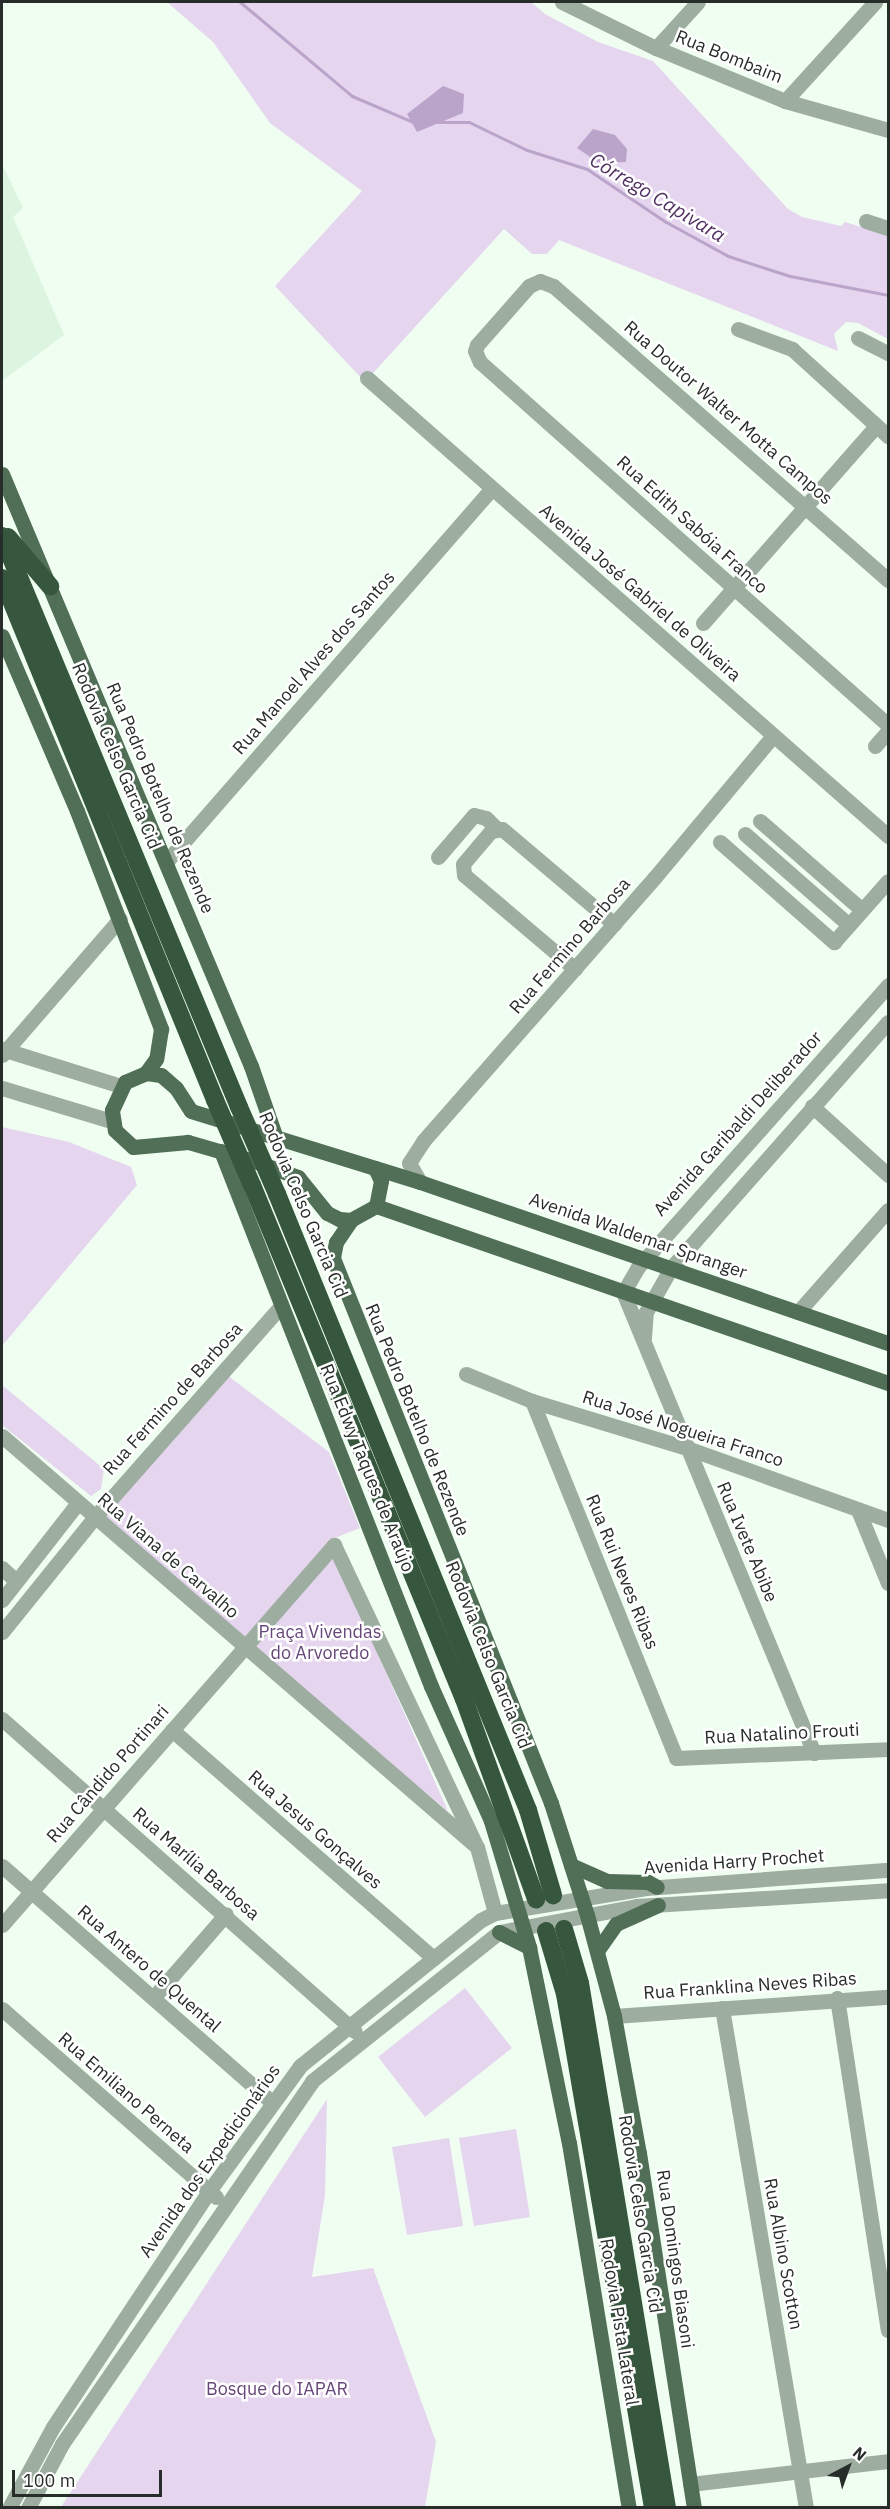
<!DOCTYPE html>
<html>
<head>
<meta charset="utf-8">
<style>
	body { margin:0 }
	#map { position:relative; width:890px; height:2509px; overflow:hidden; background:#effef1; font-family:"IBM Plex Sans",sans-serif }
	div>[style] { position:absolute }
	.built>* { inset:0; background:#dcf5e0 }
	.green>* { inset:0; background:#e5d5ef }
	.water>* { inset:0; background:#bba4ca }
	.stream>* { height:3px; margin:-1.5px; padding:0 1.5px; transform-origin:1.5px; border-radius:1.5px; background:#bba4ca }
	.minor>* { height:15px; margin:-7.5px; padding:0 7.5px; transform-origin:7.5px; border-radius:7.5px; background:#9dad9f }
	.major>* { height:15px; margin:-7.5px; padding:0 7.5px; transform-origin:7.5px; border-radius:7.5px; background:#516e56 }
	.highway>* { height:18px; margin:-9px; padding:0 9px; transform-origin:9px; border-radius:9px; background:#36573d }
	.highway-bridge>* { height:18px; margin:-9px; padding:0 9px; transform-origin:9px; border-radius:9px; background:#36573d }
	span { translate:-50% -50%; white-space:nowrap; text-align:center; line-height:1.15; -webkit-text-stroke:5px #fff; paint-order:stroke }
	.street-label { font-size:18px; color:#272d28 }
	.park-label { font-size:18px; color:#67477a }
	.water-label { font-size:20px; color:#523263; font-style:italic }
	.frame { position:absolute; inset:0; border:3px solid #272d28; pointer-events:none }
	.north { position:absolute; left:818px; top:2437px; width:60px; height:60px; -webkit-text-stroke:4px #fff; paint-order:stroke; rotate:41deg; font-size:16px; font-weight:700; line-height:24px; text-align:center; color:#272d28 }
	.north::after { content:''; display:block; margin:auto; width:21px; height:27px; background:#272d28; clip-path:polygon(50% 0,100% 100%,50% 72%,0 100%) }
	.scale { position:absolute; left:12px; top:2470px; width:150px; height:27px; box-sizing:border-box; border:3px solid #272d28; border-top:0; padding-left:8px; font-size:18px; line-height:21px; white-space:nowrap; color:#272d28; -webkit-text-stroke:4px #fff; paint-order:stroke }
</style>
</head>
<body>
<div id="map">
	<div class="built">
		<div style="clip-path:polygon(2px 164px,23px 208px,13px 217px,64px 335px,2px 381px)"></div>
	</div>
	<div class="green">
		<div style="clip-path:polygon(167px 2px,531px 2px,545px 14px,598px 42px,653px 61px,788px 209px,802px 217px,841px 226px,845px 222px,888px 235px,888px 339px,858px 323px,846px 322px,834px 334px,838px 351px,559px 240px,547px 254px,532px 254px,504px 229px,365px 382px,275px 286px,362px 191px,270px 123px,213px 42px)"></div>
		<div style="clip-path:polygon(2px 1127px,69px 1142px,131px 1167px,137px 1185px,2px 1346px)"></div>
		<div style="clip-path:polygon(227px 1375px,329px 1452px,360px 1528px,332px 1539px,242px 1641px,101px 1517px)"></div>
		<div style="clip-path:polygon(2px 1385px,104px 1469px,101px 1489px,91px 1496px,2px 1425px)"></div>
		<div style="clip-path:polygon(333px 1554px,448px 1811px,250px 1649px)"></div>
		<div style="clip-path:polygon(465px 1988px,512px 2048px,425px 2117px,378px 2057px)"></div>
		<div style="clip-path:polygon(327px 2099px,325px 2195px,312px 2277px,373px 2268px,436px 2442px,425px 2507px,61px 2507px)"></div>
		<div style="clip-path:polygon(516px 2129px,530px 2217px,474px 2226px,459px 2138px)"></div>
		<div style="clip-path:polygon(449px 2138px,463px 2226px,407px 2235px,392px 2147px)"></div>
	</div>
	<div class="water">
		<div style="clip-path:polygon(443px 86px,464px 94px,463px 113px,417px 132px,407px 114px)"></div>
		<div style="clip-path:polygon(593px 129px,615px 135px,627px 149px,626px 162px,599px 163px,577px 148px)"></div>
	</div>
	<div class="stream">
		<div style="left:240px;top:2px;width:146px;rotate:40deg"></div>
		<div style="left:352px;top:96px;width:66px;rotate:23.1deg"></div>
		<div style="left:438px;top:122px;width:31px"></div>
		<div style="left:469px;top:122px;width:64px;rotate:25.8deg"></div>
		<div style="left:527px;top:150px;width:63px;rotate:17.6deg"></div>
		<div style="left:587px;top:169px;width:95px;rotate:33.9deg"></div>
		<div style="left:666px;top:222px;width:71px;rotate:28.7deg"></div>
		<div style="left:728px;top:256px;width:65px;rotate:17.9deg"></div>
		<div style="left:790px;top:276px;width:100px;rotate:11deg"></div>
	</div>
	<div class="minor">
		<div style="left:562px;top:2px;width:105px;rotate:26.1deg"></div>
		<div style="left:656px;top:48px;width:139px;rotate:22.3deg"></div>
		<div style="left:785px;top:101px;width:107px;rotate:15.7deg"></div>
		<div style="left:656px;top:48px;width:62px;rotate:-47.6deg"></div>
		<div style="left:785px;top:101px;width:134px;rotate:-47.7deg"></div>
		<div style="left:866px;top:221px;width:23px;rotate:18deg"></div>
		<div style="left:738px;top:329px;width:58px;rotate:20.3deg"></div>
		<div style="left:792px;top:349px;width:130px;rotate:42.2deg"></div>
		<div style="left:858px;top:338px;width:34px;rotate:27deg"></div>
		<div style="left:367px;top:378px;width:694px;rotate:41.32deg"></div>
		<div style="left:888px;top:580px;width:446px;rotate:-138.7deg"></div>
		<div style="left:553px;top:286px;width:14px;rotate:-159deg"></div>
		<div style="left:540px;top:281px;width:12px;rotate:156deg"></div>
		<div style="left:529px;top:286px;width:79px;rotate:131.4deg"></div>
		<div style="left:477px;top:345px;width:6px;rotate:108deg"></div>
		<div style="left:475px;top:351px;width:12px;rotate:66deg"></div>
		<div style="left:480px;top:362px;width:546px;rotate:41.66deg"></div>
		<div style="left:703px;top:623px;width:262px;rotate:-48.7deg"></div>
		<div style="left:875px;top:746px;width:20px;rotate:-49deg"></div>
		<div style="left:760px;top:821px;width:135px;rotate:41.1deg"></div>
		<div style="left:745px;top:834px;width:138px;rotate:41.2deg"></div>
		<div style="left:720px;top:842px;width:152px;rotate:41.3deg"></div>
		<div style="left:834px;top:942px;width:81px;rotate:-48.5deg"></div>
		<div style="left:438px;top:857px;width:55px;rotate:-49.4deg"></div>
		<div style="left:474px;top:815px;width:12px;rotate:14deg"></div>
		<div style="left:486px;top:818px;width:16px;rotate:45deg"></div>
		<div style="left:166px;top:862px;width:495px;rotate:-48.9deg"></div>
		<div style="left:575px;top:969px;width:145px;rotate:-139.7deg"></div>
		<div style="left:464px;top:875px;width:11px;rotate:-95deg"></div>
		<div style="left:463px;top:864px;width:43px;rotate:-49.7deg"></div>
		<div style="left:491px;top:831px;width:11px;rotate:-10deg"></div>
		<div style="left:502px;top:829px;width:147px;rotate:40.3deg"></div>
		<div style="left:2px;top:1049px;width:125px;rotate:17.3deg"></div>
		<div style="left:2px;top:1055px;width:180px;rotate:-49.1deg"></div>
		<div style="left:2px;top:1088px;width:114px;rotate:16.8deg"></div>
		<div style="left:812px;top:1106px;width:103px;rotate:42.2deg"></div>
		<div style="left:420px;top:1182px;width:22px;rotate:-120deg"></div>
		<div style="left:409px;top:1163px;width:27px;rotate:-57deg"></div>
		<div style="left:424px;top:1140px;width:350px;rotate:-48.7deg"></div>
		<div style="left:655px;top:877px;width:184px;rotate:-50.1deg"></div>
		<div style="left:798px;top:1312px;width:136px;rotate:-48.6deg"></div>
		<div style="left:644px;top:1338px;width:26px;rotate:-86deg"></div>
		<div style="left:646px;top:1312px;width:51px;rotate:-60.4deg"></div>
		<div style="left:671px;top:1268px;width:328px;rotate:-48.6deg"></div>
		<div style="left:466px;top:1374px;width:71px;rotate:22.2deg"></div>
		<div style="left:532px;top:1401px;width:162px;rotate:16.9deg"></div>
		<div style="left:687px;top:1448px;width:214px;rotate:19.7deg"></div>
		<div style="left:532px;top:1401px;width:385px;rotate:68deg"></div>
		<div style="left:676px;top:1758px;width:212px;rotate:-2.4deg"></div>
		<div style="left:2px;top:1436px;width:628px;rotate:40.87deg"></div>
		<div style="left:477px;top:1847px;width:68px;rotate:74.7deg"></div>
		<div style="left:858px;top:1510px;width:79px;rotate:67.7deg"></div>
		<div style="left:2px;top:1568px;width:18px;rotate:43deg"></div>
		<div style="left:2px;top:1600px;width:122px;rotate:-52deg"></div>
		<div style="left:2px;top:1632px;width:146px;rotate:-51.1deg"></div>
		<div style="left:94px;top:1518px;width:283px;rotate:-48.6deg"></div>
		<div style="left:2px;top:1719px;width:471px;rotate:41.5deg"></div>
		<div style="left:172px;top:1730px;width:347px;rotate:41.1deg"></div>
		<div style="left:814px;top:1753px;width:498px;rotate:-112.5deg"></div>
		<div style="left:623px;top:1293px;width:30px;rotate:-60deg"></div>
		<div style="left:638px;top:1267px;width:377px;rotate:-48.4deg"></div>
		<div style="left:2px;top:1866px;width:359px;rotate:41.2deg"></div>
		<div style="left:2px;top:1925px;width:505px;rotate:-48.86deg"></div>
		<div style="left:334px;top:1545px;width:334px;rotate:64.7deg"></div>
		<div style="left:153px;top:1998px;width:111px;rotate:-49deg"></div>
		<div style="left:837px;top:1998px;width:336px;rotate:81.3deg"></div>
		<div style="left:722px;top:2008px;width:507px;rotate:80.46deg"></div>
		<div style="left:2px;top:2009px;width:285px;rotate:41.3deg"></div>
		<div style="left:614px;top:2016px;width:275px;rotate:-4deg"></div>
		<div style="left:690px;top:2484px;width:199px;rotate:-6.6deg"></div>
		<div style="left:9px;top:2508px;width:92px;rotate:-61.5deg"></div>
		<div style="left:53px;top:2427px;width:283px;rotate:-56.5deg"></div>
		<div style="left:209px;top:2191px;width:155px;rotate:-53.9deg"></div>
		<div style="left:300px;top:2066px;width:233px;rotate:-38.9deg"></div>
		<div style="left:481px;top:1920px;width:16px;rotate:-27deg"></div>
		<div style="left:495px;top:1913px;width:153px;rotate:-9.4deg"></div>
		<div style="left:646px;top:1888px;width:243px;rotate:-4.3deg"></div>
		<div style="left:28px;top:2508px;width:72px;rotate:-62deg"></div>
		<div style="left:62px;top:2444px;width:441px;rotate:-55.4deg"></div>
		<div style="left:312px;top:2081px;width:239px;rotate:-38.5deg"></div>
		<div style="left:499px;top:1932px;width:140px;rotate:-10.7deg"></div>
		<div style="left:637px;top:1906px;width:252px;rotate:-3.6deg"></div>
	</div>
	<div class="major">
		<div style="left:2px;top:474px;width:642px;rotate:67.19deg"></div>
		<div style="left:251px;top:1066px;width:76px;rotate:70.9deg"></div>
		<div style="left:2px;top:636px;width:190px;rotate:66.8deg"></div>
		<div style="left:77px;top:811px;width:234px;rotate:68.9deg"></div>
		<div style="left:161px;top:1029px;width:30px;rotate:99deg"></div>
		<div style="left:156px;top:1059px;width:17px;rotate:126deg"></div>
		<div style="left:221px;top:1151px;width:575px;rotate:68.57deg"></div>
		<div style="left:431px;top:1686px;width:148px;rotate:66deg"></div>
		<div style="left:491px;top:1821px;width:132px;rotate:73.2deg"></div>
		<div style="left:529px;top:1947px;width:200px;rotate:78.5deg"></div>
		<div style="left:569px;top:2143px;width:370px;rotate:80.7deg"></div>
		<div style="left:375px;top:1168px;width:14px;rotate:65deg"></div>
		<div style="left:381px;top:1181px;width:25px;rotate:101deg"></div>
		<div style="left:376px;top:1206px;width:29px;rotate:151deg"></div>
		<div style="left:351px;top:1220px;width:12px;rotate:-175deg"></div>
		<div style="left:339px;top:1219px;width:13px;rotate:-153deg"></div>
		<div style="left:327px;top:1213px;width:46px;rotate:-128.9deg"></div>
		<div style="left:298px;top:1177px;width:47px;rotate:-160deg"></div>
		<div style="left:254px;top:1161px;width:69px;rotate:-163.9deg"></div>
		<div style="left:188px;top:1142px;width:55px;rotate:174.8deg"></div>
		<div style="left:133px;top:1147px;width:25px;rotate:-137deg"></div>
		<div style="left:115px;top:1130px;width:20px;rotate:-99deg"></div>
		<div style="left:112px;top:1110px;width:31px;rotate:-65deg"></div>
		<div style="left:125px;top:1082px;width:23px;rotate:-23deg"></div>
		<div style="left:146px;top:1073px;width:15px;rotate:8deg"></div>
		<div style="left:161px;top:1075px;width:20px;rotate:41deg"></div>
		<div style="left:176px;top:1088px;width:27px;rotate:57deg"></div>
		<div style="left:191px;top:1111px;width:240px;rotate:17.2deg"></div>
		<div style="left:420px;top:1182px;width:495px;rotate:19deg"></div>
		<div style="left:376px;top:1206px;width:542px;rotate:19.07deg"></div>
		<div style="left:351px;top:1220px;width:27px;rotate:124deg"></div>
		<div style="left:336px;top:1242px;width:16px;rotate:101deg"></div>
		<div style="left:333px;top:1258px;width:587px;rotate:68.2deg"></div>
		<div style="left:551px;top:1803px;width:118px;rotate:72.2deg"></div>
		<div style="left:587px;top:1915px;width:105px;rotate:75deg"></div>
		<div style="left:614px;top:2016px;width:139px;rotate:79.7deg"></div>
		<div style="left:639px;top:2153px;width:359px;rotate:81.2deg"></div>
		<div style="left:571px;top:1865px;width:39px;rotate:24deg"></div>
		<div style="left:607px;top:1881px;width:41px;rotate:1.4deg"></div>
		<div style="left:648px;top:1882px;width:10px;rotate:29deg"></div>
		<div style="left:499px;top:1932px;width:34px;rotate:27deg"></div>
		<div style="left:597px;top:1951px;width:33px;rotate:-55deg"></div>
		<div style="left:616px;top:1924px;width:46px;rotate:-24.3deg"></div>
	</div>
	<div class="highway">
		<div style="left:2px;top:536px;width:618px;rotate:67.46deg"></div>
		<div style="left:8px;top:537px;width:65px;rotate:49.4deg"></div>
		<div style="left:2px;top:578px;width:564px;rotate:67.8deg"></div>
		<div style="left:252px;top:1185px;width:556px;rotate:67.59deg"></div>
		<div style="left:464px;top:1699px;width:213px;rotate:70.2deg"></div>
		<div style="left:277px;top:1194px;width:665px;rotate:67.83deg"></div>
		<div style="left:528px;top:1810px;width:89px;rotate:73.6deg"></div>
		<div style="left:564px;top:1929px;width:56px;rotate:73.5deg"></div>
		<div style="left:580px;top:1983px;width:532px;rotate:80.59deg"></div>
		<div style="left:546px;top:1931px;width:66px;rotate:73.2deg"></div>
		<div style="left:565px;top:1994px;width:521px;rotate:80.28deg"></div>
	</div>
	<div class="highway-bridge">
		<div style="left:215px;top:1100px;width:93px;rotate:66.5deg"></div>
		<div style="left:239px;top:1107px;width:95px;rotate:66.4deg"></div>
	</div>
	<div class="street-label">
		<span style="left:729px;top:57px;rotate:22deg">Rua Bombaim</span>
		<span style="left:728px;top:413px;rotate:41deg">Rua Doutor Walter Motta Campos</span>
		<span style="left:692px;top:525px;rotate:42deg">Rua Edith Sabóia Franco</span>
		<span style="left:640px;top:593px;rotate:41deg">Avenida José Gabriel de Oliveira</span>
		<span style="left:314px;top:663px;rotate:-49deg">Rua Manoel Alves dos Santos</span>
		<span style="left:116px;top:756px;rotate:67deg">Rodovia Celso Garcia Cid</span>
		<span style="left:160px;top:798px;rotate:67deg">Rua Pedro Botelho de Rezende</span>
		<span style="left:570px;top:946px;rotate:-49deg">Rua Fermino Barbosa</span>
		<span style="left:738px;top:1124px;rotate:-48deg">Avenida Garibaldi Deliberador</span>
		<span style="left:303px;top:1205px;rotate:67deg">Rodovia Celso Garcia Cid</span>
		<span style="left:638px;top:1236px;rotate:19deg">Avenida Waldemar Spranger</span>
		<span style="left:173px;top:1399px;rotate:-48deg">Rua Fermino de Barbosa</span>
		<span style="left:417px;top:1420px;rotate:68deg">Rua Pedro Botelho de Rezende</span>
		<span style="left:683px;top:1429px;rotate:18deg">Rua José Nogueira Franco</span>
		<span style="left:367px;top:1468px;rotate:68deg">Rua Edwy Taques de Araújo</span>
		<span style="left:747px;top:1542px;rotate:67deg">Rua Ivete Abibe</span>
		<span style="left:168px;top:1556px;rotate:41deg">Rua Viana de Carvalho</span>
		<span style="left:622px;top:1572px;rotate:68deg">Rua Rui Neves Ribas</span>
		<span style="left:488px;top:1655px;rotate:68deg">Rodovia Celso Garcia Cid</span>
		<span style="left:782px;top:1734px;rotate:-3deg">Rua Natalino Frouti</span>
		<span style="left:108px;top:1774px;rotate:-49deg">Rua Cândido Portinari</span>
		<span style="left:315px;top:1830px;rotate:41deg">Rua Jesus Gonçalves</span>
		<span style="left:734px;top:1862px;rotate:-4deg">Avenida Harry Prochet</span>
		<span style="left:196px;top:1864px;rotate:41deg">Rua Marília Barbosa</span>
		<span style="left:149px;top:1969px;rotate:41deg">Rua Antero de Quental</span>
		<span style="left:750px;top:1986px;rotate:-4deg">Rua Franklina Neves Ribas</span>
		<span style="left:126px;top:2093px;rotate:41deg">Rua Emiliano Perneta</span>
		<span style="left:210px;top:2161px;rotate:-55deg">Avenida dos Expedicionários</span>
		<span style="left:640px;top:2214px;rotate:81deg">Rodovia Celso Garcia Cid</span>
		<span style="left:783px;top:2254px;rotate:80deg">Rua Albino Scotton</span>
		<span style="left:675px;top:2259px;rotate:82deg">Rua Domingos Biasoni</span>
		<span style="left:619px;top:2322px;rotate:81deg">Rodovia Pista Lateral</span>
	</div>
	<div class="park-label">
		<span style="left:320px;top:1643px">Praça Vivendas<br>do Arvoredo</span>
		<span style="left:277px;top:2389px">Bosque do IAPAR</span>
	</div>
	<div class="water-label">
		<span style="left:658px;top:197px;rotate:31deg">Córrego Capivara</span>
	</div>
	<div class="frame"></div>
	<div class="north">N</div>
	<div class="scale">100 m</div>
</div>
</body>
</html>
